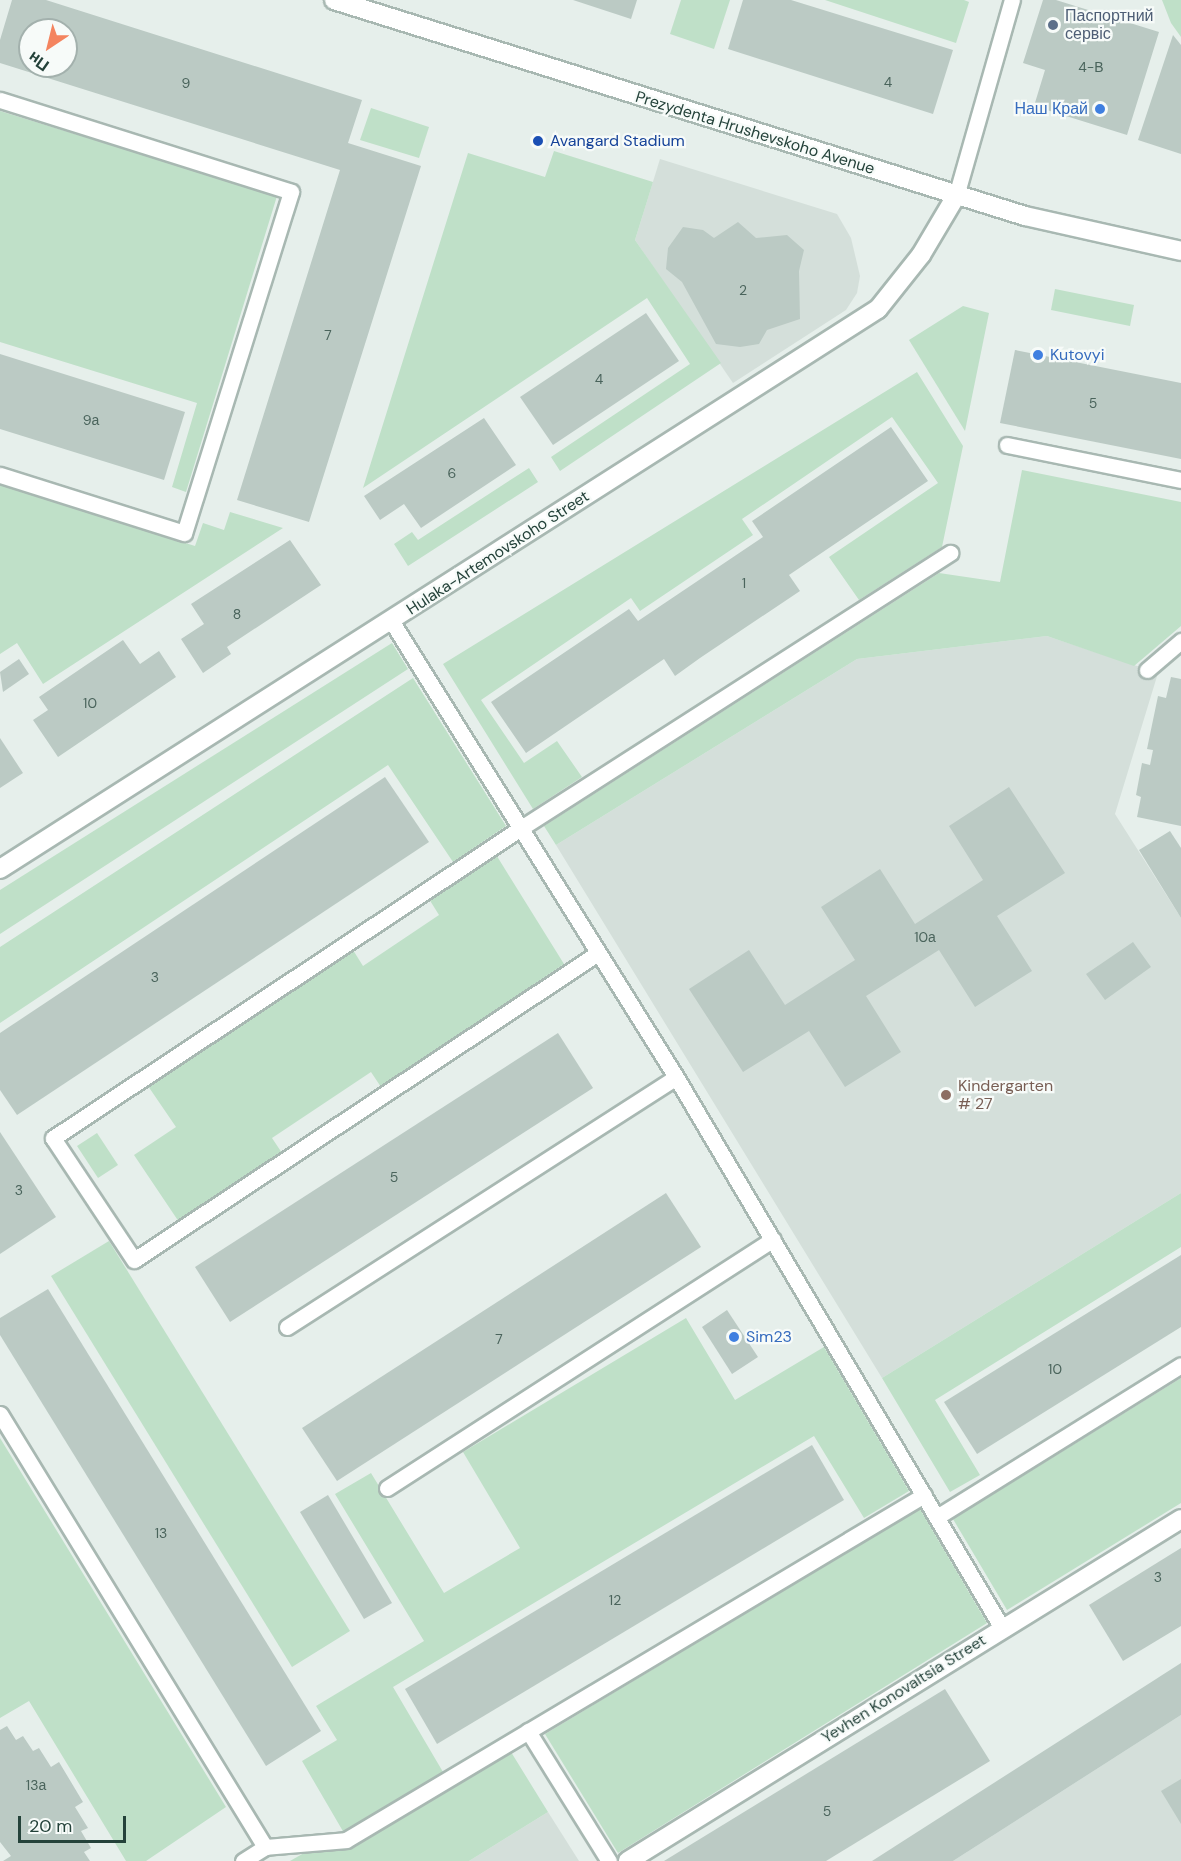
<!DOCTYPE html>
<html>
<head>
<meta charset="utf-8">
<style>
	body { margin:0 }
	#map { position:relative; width:1181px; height:1861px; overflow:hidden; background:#e6efeb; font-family:"DM Sans",sans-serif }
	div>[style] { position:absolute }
	.built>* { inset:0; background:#d4dfda }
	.green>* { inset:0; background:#bfe0c8 }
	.building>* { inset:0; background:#bbcac4 }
	.roads { filter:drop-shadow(2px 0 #a8b8b2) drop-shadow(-2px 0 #a8b8b2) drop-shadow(0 2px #a8b8b2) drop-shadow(0 -2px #a8b8b2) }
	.lane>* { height:15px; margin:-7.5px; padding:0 7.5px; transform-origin:7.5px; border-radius:7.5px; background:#fff }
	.street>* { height:18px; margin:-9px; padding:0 9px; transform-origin:9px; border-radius:9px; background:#fff }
	.secondary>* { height:18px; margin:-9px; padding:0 9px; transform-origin:9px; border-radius:9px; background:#fff }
	.dots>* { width:16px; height:16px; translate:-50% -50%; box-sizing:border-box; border:3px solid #f7fbf9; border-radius:50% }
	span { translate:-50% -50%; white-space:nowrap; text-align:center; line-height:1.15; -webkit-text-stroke:4.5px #f7fbf9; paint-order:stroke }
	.number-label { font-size:14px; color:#4a645c }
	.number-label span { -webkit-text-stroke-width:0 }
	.service-label { font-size:16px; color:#4e5e75 }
	.left { translate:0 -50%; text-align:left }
	.shop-label { font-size:16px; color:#366cbe }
	.right { translate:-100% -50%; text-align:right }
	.street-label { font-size:16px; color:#24423a }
	.transit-label { font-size:16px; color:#164399 }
	.education-label { font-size:16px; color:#785e54 }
	.north { position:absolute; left:18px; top:18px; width:60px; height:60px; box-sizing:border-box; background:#f7fbf9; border:2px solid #a3b1ad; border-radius:50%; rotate:215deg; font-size:16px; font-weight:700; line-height:24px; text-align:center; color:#24423a }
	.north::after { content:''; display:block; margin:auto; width:21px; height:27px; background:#f4845f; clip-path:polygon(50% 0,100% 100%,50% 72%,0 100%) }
	.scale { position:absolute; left:18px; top:1816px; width:108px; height:27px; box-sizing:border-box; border:3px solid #24423a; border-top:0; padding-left:8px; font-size:18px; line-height:21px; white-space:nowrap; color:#24423a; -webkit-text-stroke:4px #f7fbf9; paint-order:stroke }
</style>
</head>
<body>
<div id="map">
	<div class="built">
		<div style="clip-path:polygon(660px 159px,837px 214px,851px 238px,860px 276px,857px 293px,846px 310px,733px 383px,635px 240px)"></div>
		<div style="clip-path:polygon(1047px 636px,1158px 673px,1115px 814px,1181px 918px,1181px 1193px,882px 1378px,556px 845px,857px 659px)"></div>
		<div style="clip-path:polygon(1181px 1715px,1181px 1861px,953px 1861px)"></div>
		<div style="clip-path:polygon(548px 1812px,579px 1861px,469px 1861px)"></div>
	</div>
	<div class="green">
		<div style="clip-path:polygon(681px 0,730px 0,714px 49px,670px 34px)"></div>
		<div style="clip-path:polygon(825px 0,964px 0,969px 2px,956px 43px)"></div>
		<div style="clip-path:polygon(1162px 0,1181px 0,1181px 37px,1171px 23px)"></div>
		<div style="clip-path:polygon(371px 108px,429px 127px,419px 158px,360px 140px)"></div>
		<div style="clip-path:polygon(0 111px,277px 196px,186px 492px,172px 487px,197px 403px,0 342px)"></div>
		<div style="clip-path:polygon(554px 151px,653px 182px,635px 240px,721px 363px,560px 471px,551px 457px,690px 364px,647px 298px,363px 488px,468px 153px,545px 177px)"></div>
		<div style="clip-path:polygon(1055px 289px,1134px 305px,1130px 326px,1051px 310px)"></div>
		<div style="clip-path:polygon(963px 306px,989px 313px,965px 431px,909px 340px)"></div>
		<div style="clip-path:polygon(917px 372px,963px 446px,942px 547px,859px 600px,829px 557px,938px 483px,892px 417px,742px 519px,753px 535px,640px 611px,631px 598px,481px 700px,524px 763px,557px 741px,582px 777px,533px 809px,443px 664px)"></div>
		<div style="clip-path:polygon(529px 468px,538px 482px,408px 566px,394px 544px,412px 532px,418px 540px)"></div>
		<div style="clip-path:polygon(1022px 470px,1181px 502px,1181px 626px,1134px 666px,1047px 636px,857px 659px,556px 845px,544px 826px,939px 573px,1000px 582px)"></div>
		<div style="clip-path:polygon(0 485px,195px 546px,203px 523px,224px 530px,230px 512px,283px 528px,43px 684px,17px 643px,0 654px)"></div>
		<div style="clip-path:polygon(392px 643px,408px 669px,0 934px,0 890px)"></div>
		<div style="clip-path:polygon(413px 678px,506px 826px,453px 862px,388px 765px,0 1023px,0 947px)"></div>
		<div style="clip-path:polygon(495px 853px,564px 964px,381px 1087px,371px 1072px,272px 1138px,282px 1153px,179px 1222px,134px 1155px,176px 1127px,148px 1086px,353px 950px,363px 966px,439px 915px,429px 899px)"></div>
		<div style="clip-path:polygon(97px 1133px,118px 1165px,98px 1178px,77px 1146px)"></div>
		<div style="clip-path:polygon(1181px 1193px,1181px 1247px,935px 1400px,980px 1475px,950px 1492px,882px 1378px)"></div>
		<div style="clip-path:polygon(109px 1241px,350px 1631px,292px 1667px,51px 1276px)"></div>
		<div style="clip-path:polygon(686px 1318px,735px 1400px,824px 1347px,909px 1491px,864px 1518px,814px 1436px,393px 1687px,443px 1772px,344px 1833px,302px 1761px,337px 1740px,316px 1706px,424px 1641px,335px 1494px,371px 1473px,444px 1593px,520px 1548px,463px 1452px)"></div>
		<div style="clip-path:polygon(1181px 1378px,1181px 1503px,1007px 1610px,953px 1519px)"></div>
		<div style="clip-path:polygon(0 1438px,226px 1807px,146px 1861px,126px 1861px,29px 1701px,0 1718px)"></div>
		<div style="clip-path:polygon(920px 1509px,987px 1623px,618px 1853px,545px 1734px)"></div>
		<div style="clip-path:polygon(511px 1752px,548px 1812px,469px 1861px,290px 1861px,304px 1853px,349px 1849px)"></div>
	</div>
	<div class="building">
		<div style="clip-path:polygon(evenodd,12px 0,46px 0,362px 100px,348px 143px,421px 166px,309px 522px,237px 500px,340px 170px,0 63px,0 40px,12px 0,30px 30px,66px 30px,66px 66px,30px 66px,30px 30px)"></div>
		<div style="clip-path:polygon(573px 0,637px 0,631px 19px)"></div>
		<div style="clip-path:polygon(743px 0,791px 0,953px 50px,933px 114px,728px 49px)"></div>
		<div style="clip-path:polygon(1043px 0,1056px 0,1159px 32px,1127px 135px,1034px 106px,1045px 70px,1023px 63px)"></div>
		<div style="clip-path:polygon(1173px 35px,1181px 45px,1181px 154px,1138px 140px)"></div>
		<div style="clip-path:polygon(738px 222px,756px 238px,787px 235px,804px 250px,799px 271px,800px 319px,767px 330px,759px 344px,740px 347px,716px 344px,682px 282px,666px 269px,668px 248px,683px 227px,703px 230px,714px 238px)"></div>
		<div style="clip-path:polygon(646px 313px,679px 361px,553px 445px,520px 397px)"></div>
		<div style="clip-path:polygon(1015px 350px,1181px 383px,1181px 459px,1000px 423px)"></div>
		<div style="clip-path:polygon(0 354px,185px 412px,164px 480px,0 429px)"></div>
		<div style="clip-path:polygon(484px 418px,516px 465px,421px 528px,404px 504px,380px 520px,364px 496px)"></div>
		<div style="clip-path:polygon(891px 427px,928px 481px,789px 575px,800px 591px,700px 658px,675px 676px,664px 659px,526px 753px,491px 702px,629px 609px,638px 621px,763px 537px,752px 521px)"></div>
		<div style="clip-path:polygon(290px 540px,321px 585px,227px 647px,231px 654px,203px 673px,181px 639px,204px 624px,191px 604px)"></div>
		<div style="clip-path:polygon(123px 640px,140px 664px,159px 651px,176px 677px,58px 757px,33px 720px,48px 710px,39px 697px)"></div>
		<div style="clip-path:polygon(19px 659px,29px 674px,3px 692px,0 672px)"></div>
		<div style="clip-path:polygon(1171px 677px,1181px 679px,1181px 826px,1137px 817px,1141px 797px,1136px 795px,1142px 763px,1150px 765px,1153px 750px,1147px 749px,1158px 696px,1166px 698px)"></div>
		<div style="clip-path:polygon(0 738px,23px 773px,0 788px)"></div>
		<div style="clip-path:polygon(385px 777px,429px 842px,17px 1115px,0 1090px,0 1033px)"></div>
		<div style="clip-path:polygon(1009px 787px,1065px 873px,997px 916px,1032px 971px,975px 1007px,939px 950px,866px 996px,901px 1052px,845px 1087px,809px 1031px,743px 1072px,689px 989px,749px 950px,785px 1005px,855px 960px,821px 907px,880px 869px,915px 924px,983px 880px,949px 826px)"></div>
		<div style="clip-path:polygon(1170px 831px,1181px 848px,1181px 918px,1139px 850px)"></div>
		<div style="clip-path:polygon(1133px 942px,1151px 967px,1105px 1000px,1086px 974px)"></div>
		<div style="clip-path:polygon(558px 1033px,593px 1088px,230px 1322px,195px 1267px)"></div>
		<div style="clip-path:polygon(0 1132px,56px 1217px,0 1254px)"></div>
		<div style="clip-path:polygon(666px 1193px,701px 1247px,337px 1481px,302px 1428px)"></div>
		<div style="clip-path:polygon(1181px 1255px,1181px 1327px,977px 1454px,944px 1402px)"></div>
		<div style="clip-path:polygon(48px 1289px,321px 1731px,266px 1766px,0 1335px,0 1318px)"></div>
		<div style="clip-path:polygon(727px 1310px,758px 1357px,732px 1374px,702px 1327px)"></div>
		<div style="clip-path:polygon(812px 1445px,844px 1500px,437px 1744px,405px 1689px)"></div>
		<div style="clip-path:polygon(328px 1495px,392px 1603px,364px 1619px,300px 1512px)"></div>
		<div style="clip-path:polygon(1181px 1548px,1181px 1626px,1123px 1661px,1089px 1605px)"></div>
		<div style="clip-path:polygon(1181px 1663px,1181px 1715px,953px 1861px,872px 1861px)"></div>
		<div style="clip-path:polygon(945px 1689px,990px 1761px,826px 1861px,664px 1861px)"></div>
		<div style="clip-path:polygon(7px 1726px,16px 1740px,23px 1736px,33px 1751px,39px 1748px,51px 1767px,59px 1762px,83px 1802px,75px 1807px,88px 1828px,81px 1831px,91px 1848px,84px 1852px,90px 1861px,3px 1861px,11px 1856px,0 1842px,0 1730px)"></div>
		<div style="clip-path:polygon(1181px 1779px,1181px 1824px,1161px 1791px)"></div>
	</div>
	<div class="roads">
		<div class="lane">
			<div style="left:0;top:100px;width:305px;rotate:17.5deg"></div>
			<div style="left:291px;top:192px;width:357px;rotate:107.4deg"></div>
			<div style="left:184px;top:533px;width:193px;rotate:-162.5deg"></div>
			<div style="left:956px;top:196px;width:204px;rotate:-74.1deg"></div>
			<div style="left:1007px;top:445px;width:177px;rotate:11.4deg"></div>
			<div style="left:392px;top:622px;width:536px;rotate:58.03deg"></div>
			<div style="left:676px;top:1077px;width:640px;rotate:59.39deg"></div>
			<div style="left:1147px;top:670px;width:45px;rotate:-40.5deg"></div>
			<div style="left:598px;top:953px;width:556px;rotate:146.51deg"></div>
			<div style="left:134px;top:1260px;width:146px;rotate:-123.6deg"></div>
			<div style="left:53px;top:1138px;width:561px;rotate:-33.52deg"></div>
			<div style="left:521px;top:828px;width:510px;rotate:-32.66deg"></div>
			<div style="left:287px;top:1327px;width:462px;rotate:-32.7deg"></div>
			<div style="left:0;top:1414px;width:508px;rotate:58.53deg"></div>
			<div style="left:387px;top:1488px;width:459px;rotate:-32.8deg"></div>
			<div style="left:937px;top:1517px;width:287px;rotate:-31.9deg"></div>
			<div style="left:528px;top:1731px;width:153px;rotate:58.1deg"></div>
			<div style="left:243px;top:1861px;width:26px;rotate:-32deg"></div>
			<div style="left:265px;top:1847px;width:81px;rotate:-4.9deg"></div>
			<div style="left:346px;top:1840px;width:673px;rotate:-30.83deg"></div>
		</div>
		<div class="street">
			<div style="left:0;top:869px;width:1041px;rotate:-32.53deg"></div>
			<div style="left:878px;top:309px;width:69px;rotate:-51.5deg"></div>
			<div style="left:921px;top:255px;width:69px;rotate:-59.3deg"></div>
			<div style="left:628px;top:1861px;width:650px;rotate:-31.73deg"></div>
		</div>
		<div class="secondary">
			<div style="left:334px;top:0;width:724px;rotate:17.36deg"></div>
			<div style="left:1025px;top:216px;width:160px;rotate:12.6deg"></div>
		</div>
	</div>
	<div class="dots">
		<div style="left:1053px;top:25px;background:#5c6f8a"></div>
		<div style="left:1100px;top:109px;background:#3f7fe0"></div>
		<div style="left:538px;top:141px;background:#1a4fb4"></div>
		<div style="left:1038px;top:355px;background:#3f7fe0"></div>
		<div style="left:946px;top:1095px;background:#8d6e63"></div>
		<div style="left:734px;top:1337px;background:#3f7fe0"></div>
	</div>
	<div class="number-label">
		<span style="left:1091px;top:67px">4-В</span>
		<span style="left:888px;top:82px">4</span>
		<span style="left:186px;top:83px">9</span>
		<span style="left:743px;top:290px">2</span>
		<span style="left:328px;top:335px">7</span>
		<span style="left:599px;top:379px">4</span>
		<span style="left:1093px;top:403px">5</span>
		<span style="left:91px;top:420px">9а</span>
		<span style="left:452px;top:473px">6</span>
		<span style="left:744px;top:583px">1</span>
		<span style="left:237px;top:614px">8</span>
		<span style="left:90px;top:703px">10</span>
		<span style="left:925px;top:937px">10а</span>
		<span style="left:155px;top:977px">3</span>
		<span style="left:394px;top:1177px">5</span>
		<span style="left:19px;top:1190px">3</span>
		<span style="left:499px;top:1339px">7</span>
		<span style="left:1055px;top:1369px">10</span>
		<span style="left:161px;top:1533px">13</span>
		<span style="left:1158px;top:1577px">3</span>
		<span style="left:615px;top:1600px">12</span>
		<span style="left:36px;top:1785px">13а</span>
		<span style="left:827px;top:1811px">5</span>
	</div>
	<div class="service-label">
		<span class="left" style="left:1065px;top:25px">Паспортний<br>сервіс</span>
	</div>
	<div class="shop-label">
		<span class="right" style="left:1088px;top:109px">Наш Край</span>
		<span class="left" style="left:1050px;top:355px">Kutovyi</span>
		<span class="left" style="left:746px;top:1337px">Sim23</span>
	</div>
	<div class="street-label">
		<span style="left:755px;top:133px;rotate:17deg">Prezydenta Hrushevskoho Avenue</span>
		<span style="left:498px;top:553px;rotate:-33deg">Hulaka-Artemovskoho Street</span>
		<span style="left:904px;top:1689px;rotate:-32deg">Yevhen Konovaltsia Street</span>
	</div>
	<div class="transit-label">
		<span class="left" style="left:550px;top:141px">Avangard Stadium</span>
	</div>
	<div class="education-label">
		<span class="left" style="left:958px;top:1095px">Kindergarten<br># 27</span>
	</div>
	<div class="north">Пн</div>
	<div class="scale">20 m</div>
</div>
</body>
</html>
